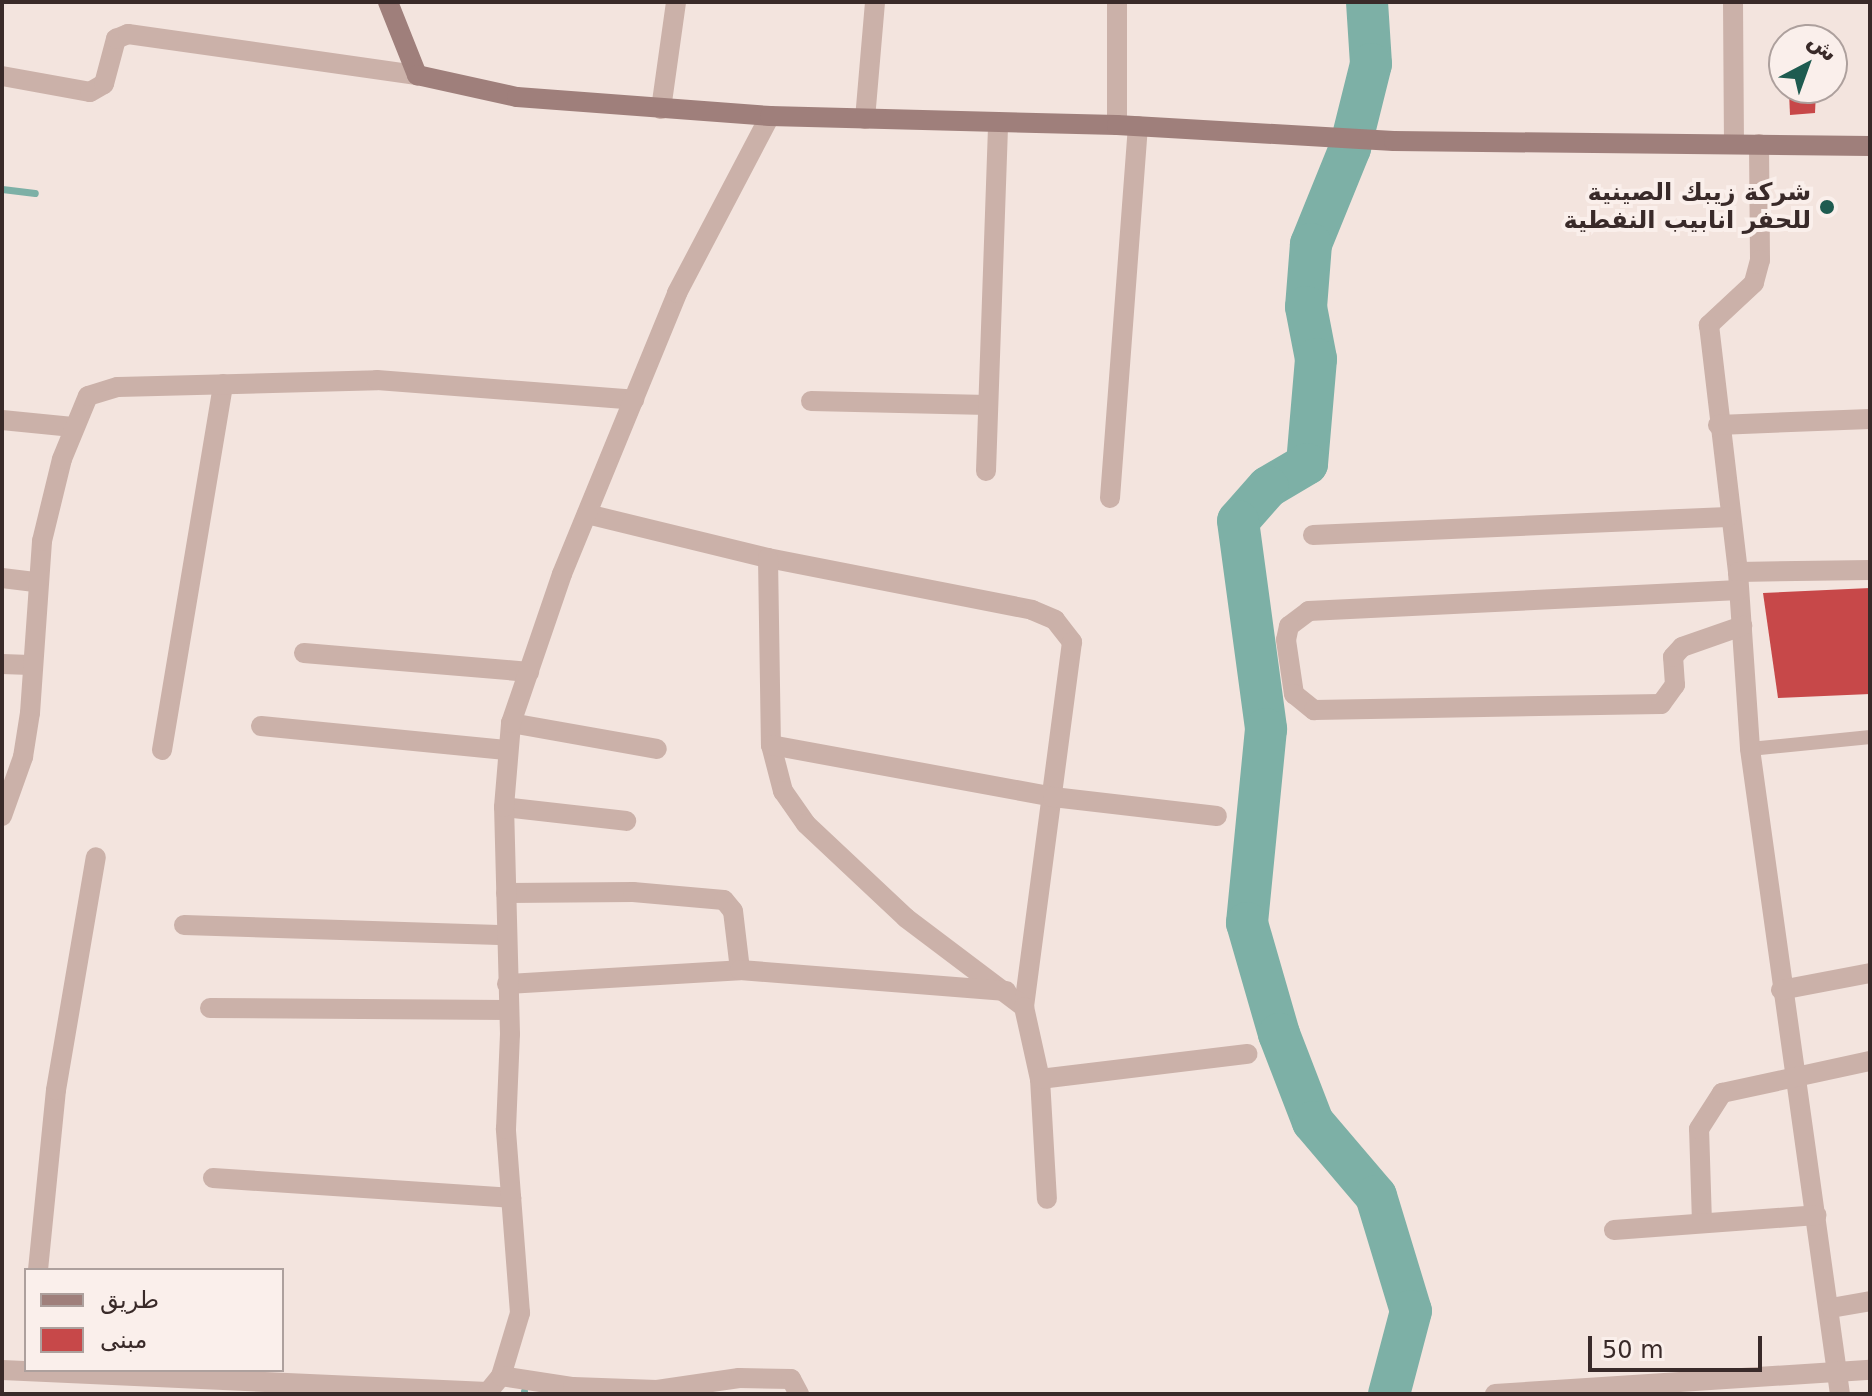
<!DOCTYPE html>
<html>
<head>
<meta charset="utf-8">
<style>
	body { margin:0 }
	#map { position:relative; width:1872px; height:1396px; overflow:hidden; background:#f3e4de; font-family:"DejaVu Sans","Noto Naskh Arabic",sans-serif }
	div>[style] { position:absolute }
	.stream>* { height:7px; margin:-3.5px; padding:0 3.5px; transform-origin:3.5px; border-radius:3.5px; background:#7db0a6 }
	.river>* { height:42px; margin:-21px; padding:0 21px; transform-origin:21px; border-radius:21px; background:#7db0a6 }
	.building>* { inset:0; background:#c74849 }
	.lane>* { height:14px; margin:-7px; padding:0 7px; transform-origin:7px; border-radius:7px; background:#cbb1a9 }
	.street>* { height:20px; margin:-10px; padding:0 10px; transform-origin:10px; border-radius:10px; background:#cbb1a9 }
	.secondary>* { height:20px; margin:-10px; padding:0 10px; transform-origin:10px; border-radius:10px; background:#9f7f7b }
	.dots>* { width:22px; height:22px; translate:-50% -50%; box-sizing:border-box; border:4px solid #faefeb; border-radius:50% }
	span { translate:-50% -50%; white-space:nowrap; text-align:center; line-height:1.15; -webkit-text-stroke:8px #faefeb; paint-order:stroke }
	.poi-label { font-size:24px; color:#392a29; font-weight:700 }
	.right { translate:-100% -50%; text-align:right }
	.frame { position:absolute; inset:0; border:4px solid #392a29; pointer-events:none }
	.legend { position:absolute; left:24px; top:1268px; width:260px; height:104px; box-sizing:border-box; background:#faefeb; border:2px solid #ada09d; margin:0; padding:10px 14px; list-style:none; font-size:24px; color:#392a29 }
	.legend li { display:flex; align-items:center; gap:16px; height:40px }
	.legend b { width:40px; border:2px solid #ada09d }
	.north { position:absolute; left:1768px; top:24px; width:80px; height:80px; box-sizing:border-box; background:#faefeb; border:2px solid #ada09d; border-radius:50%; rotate:41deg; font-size:22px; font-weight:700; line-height:32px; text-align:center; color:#392a29 }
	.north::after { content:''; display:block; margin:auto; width:28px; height:36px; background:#1e5b50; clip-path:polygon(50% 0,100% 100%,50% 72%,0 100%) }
	.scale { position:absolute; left:1588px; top:1336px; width:174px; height:36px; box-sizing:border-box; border:4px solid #392a29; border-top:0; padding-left:10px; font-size:24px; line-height:28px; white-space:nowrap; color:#392a29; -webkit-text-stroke:6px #faefeb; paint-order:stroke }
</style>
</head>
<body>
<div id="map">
	<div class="stream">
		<div style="left:2px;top:189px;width:33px;rotate:7deg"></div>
		<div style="left:524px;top:1391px;width:3px;rotate:90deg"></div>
	</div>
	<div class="river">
		<div style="left:1367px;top:2px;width:62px;rotate:86.3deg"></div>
		<div style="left:1371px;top:64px;width:87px;rotate:104deg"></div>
		<div style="left:1350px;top:148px;width:104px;rotate:112.1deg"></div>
		<div style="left:1311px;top:244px;width:63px;rotate:94.5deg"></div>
		<div style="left:1306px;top:307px;width:53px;rotate:79.1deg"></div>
		<div style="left:1316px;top:359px;width:105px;rotate:94.9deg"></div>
		<div style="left:1307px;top:464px;width:45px;rotate:149.5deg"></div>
		<div style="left:1268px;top:487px;width:45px;rotate:131.4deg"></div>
		<div style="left:1238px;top:521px;width:210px;rotate:82.3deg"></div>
		<div style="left:1266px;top:729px;width:195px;rotate:95.6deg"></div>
		<div style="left:1247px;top:923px;width:116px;rotate:73.9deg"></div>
		<div style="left:1279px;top:1034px;width:94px;rotate:68.9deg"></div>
		<div style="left:1313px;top:1122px;width:97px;rotate:49.6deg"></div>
		<div style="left:1376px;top:1196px;width:120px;rotate:73.1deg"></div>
		<div style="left:1411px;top:1311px;width:86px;rotate:104.8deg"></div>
	</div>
	<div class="building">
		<div style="clip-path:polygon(1816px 91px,1815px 113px,1790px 115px,1789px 92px)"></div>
		<div style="clip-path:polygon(1870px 588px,1870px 694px,1778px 698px,1763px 593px)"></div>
	</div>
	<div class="lane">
		<div style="left:1750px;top:749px;width:121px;rotate:-5.7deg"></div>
	</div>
	<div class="street">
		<div style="left:1733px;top:2px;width:142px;rotate:89.6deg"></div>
		<div style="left:2px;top:76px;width:89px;rotate:10.3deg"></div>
		<div style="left:90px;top:92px;width:16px;rotate:-30deg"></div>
		<div style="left:104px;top:84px;width:47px;rotate:-75.1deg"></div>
		<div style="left:116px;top:39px;width:13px;rotate:-23deg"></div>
		<div style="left:128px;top:34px;width:292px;rotate:8.1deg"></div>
		<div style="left:661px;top:109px;width:108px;rotate:-82deg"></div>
		<div style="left:865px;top:119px;width:117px;rotate:-85.1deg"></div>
		<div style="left:1117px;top:125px;width:123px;rotate:-90deg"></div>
		<div style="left:1759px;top:144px;width:116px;rotate:89.5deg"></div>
		<div style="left:1760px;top:260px;width:24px;rotate:105deg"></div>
		<div style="left:1754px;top:283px;width:62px;rotate:137deg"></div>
		<div style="left:1709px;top:325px;width:249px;rotate:83.3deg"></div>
		<div style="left:1738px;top:572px;width:177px;rotate:86.1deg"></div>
		<div style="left:1750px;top:749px;width:651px;rotate:82.06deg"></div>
		<div style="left:811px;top:401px;width:177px;rotate:1.3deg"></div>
		<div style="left:2px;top:420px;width:71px;rotate:5.6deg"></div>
		<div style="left:1718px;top:425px;width:152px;rotate:-2.3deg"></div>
		<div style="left:986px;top:471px;width:349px;rotate:-88deg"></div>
		<div style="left:1110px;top:498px;width:373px;rotate:-85.7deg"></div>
		<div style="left:587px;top:514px;width:186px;rotate:13.7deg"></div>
		<div style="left:768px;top:558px;width:269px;rotate:11.1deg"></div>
		<div style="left:1032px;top:610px;width:25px;rotate:23deg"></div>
		<div style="left:1055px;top:620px;width:28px;rotate:52deg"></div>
		<div style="left:1072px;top:642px;width:368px;rotate:97.5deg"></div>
		<div style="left:1313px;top:535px;width:415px;rotate:-2.5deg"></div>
		<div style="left:768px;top:558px;width:187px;rotate:89.1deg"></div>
		<div style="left:771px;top:745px;width:48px;rotate:75.4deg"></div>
		<div style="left:783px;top:791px;width:40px;rotate:55.1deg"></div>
		<div style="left:806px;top:824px;width:137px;rotate:43.2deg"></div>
		<div style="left:906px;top:918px;width:148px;rotate:37deg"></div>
		<div style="left:1024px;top:1007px;width:74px;rotate:77.5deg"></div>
		<div style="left:1040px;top:1079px;width:120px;rotate:86.7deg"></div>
		<div style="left:1738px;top:572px;width:132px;rotate:-0.9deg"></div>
		<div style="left:2px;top:578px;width:33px;rotate:7deg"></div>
		<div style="left:1739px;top:590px;width:431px;rotate:177.2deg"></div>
		<div style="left:1309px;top:611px;width:25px;rotate:143deg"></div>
		<div style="left:1289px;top:626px;width:14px;rotate:102deg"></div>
		<div style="left:1286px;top:640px;width:55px;rotate:81.6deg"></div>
		<div style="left:1294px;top:694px;width:26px;rotate:39deg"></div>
		<div style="left:1314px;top:710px;width:347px;rotate:-1deg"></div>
		<div style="left:1661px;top:704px;width:24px;rotate:-54deg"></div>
		<div style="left:1675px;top:685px;width:28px;rotate:-94deg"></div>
		<div style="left:1673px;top:657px;width:13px;rotate:-48deg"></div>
		<div style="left:1682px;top:647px;width:64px;rotate:-19.3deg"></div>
		<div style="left:304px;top:653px;width:226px;rotate:4.8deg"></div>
		<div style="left:2px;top:664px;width:28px;rotate:2deg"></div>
		<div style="left:511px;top:723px;width:148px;rotate:10.1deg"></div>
		<div style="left:261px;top:726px;width:246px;rotate:5.6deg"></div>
		<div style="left:771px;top:745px;width:287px;rotate:10.4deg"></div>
		<div style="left:1053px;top:797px;width:165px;rotate:6.6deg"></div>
		<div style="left:162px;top:750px;width:371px;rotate:-80.5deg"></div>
		<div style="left:504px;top:807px;width:123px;rotate:6.5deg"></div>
		<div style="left:2px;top:816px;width:63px;rotate:-70.4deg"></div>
		<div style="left:23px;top:757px;width:45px;rotate:-81deg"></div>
		<div style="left:30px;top:713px;width:172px;rotate:-86deg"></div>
		<div style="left:42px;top:541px;width:84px;rotate:-76.3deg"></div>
		<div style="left:62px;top:459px;width:68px;rotate:-67.6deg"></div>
		<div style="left:88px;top:396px;width:31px;rotate:-17deg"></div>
		<div style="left:118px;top:387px;width:259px;rotate:-1.5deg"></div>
		<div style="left:377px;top:380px;width:258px;rotate:4.4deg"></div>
		<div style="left:506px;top:893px;width:127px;rotate:-0.5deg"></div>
		<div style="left:633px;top:892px;width:91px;rotate:5deg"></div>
		<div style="left:724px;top:900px;width:14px;rotate:51deg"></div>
		<div style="left:733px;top:911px;width:59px;rotate:83.2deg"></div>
		<div style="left:184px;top:925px;width:323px;rotate:1.8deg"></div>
		<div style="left:507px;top:984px;width:233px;rotate:-3.4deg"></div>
		<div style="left:740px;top:970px;width:267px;rotate:4.5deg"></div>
		<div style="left:1781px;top:990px;width:91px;rotate:-10.8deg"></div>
		<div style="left:210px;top:1008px;width:297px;rotate:0.4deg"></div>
		<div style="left:1040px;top:1079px;width:209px;rotate:-6.9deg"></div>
		<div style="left:213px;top:1178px;width:299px;rotate:3.8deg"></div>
		<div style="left:1702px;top:1223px;width:94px;rotate:-91.8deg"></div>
		<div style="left:1699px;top:1129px;width:43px;rotate:-57.4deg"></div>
		<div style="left:1722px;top:1093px;width:151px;rotate:-12.2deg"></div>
		<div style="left:1614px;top:1230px;width:203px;rotate:-4.2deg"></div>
		<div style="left:38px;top:1270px;width:181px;rotate:-84.3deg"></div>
		<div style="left:56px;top:1090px;width:236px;rotate:-80.3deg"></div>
		<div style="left:1831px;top:1308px;width:40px;rotate:-10deg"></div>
		<div style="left:2px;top:1370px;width:486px;rotate:2.6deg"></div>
		<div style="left:488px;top:1392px;width:21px;rotate:-51deg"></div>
		<div style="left:501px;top:1376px;width:66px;rotate:-73.2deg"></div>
		<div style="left:520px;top:1313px;width:185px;rotate:-94.4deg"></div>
		<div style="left:506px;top:1129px;width:95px;rotate:-87.6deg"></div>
		<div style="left:510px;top:1034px;width:227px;rotate:-91.5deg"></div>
		<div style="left:504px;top:807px;width:84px;rotate:-85.2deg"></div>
		<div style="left:511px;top:723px;width:157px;rotate:-71.1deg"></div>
		<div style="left:562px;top:574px;width:304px;rotate:-67.7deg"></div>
		<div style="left:677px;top:293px;width:200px;rotate:-62.3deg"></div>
		<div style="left:501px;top:1376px;width:73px;rotate:8.7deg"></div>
		<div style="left:573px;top:1387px;width:84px;rotate:2deg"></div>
		<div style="left:657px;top:1390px;width:83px;rotate:-8.3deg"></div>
		<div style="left:739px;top:1378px;width:52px;rotate:1.1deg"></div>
		<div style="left:791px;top:1379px;width:17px;rotate:62deg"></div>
		<div style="left:1495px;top:1394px;width:376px;rotate:-3.7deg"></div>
	</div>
	<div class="secondary">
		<div style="left:388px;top:2px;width:79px;rotate:68.3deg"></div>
		<div style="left:417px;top:75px;width:102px;rotate:12.4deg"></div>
		<div style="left:517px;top:97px;width:254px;rotate:4.3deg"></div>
		<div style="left:770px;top:116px;width:347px;rotate:1.5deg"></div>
		<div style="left:1117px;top:125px;width:277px;rotate:3.3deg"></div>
		<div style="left:1394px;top:141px;width:476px;rotate:0.6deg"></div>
	</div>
	<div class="dots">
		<div style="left:1827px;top:207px;background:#1e5b50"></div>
	</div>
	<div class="poi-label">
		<span class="right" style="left:1811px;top:207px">شركة زيبك الصينية<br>للحفر انابيب النفطية</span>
	</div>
	<div class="frame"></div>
	<ul class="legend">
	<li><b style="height:10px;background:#9f7f7b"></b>طريق</li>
	<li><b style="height:22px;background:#c74849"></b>مبنى</li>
	</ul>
	<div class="north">ش</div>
	<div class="scale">50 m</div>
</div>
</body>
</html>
